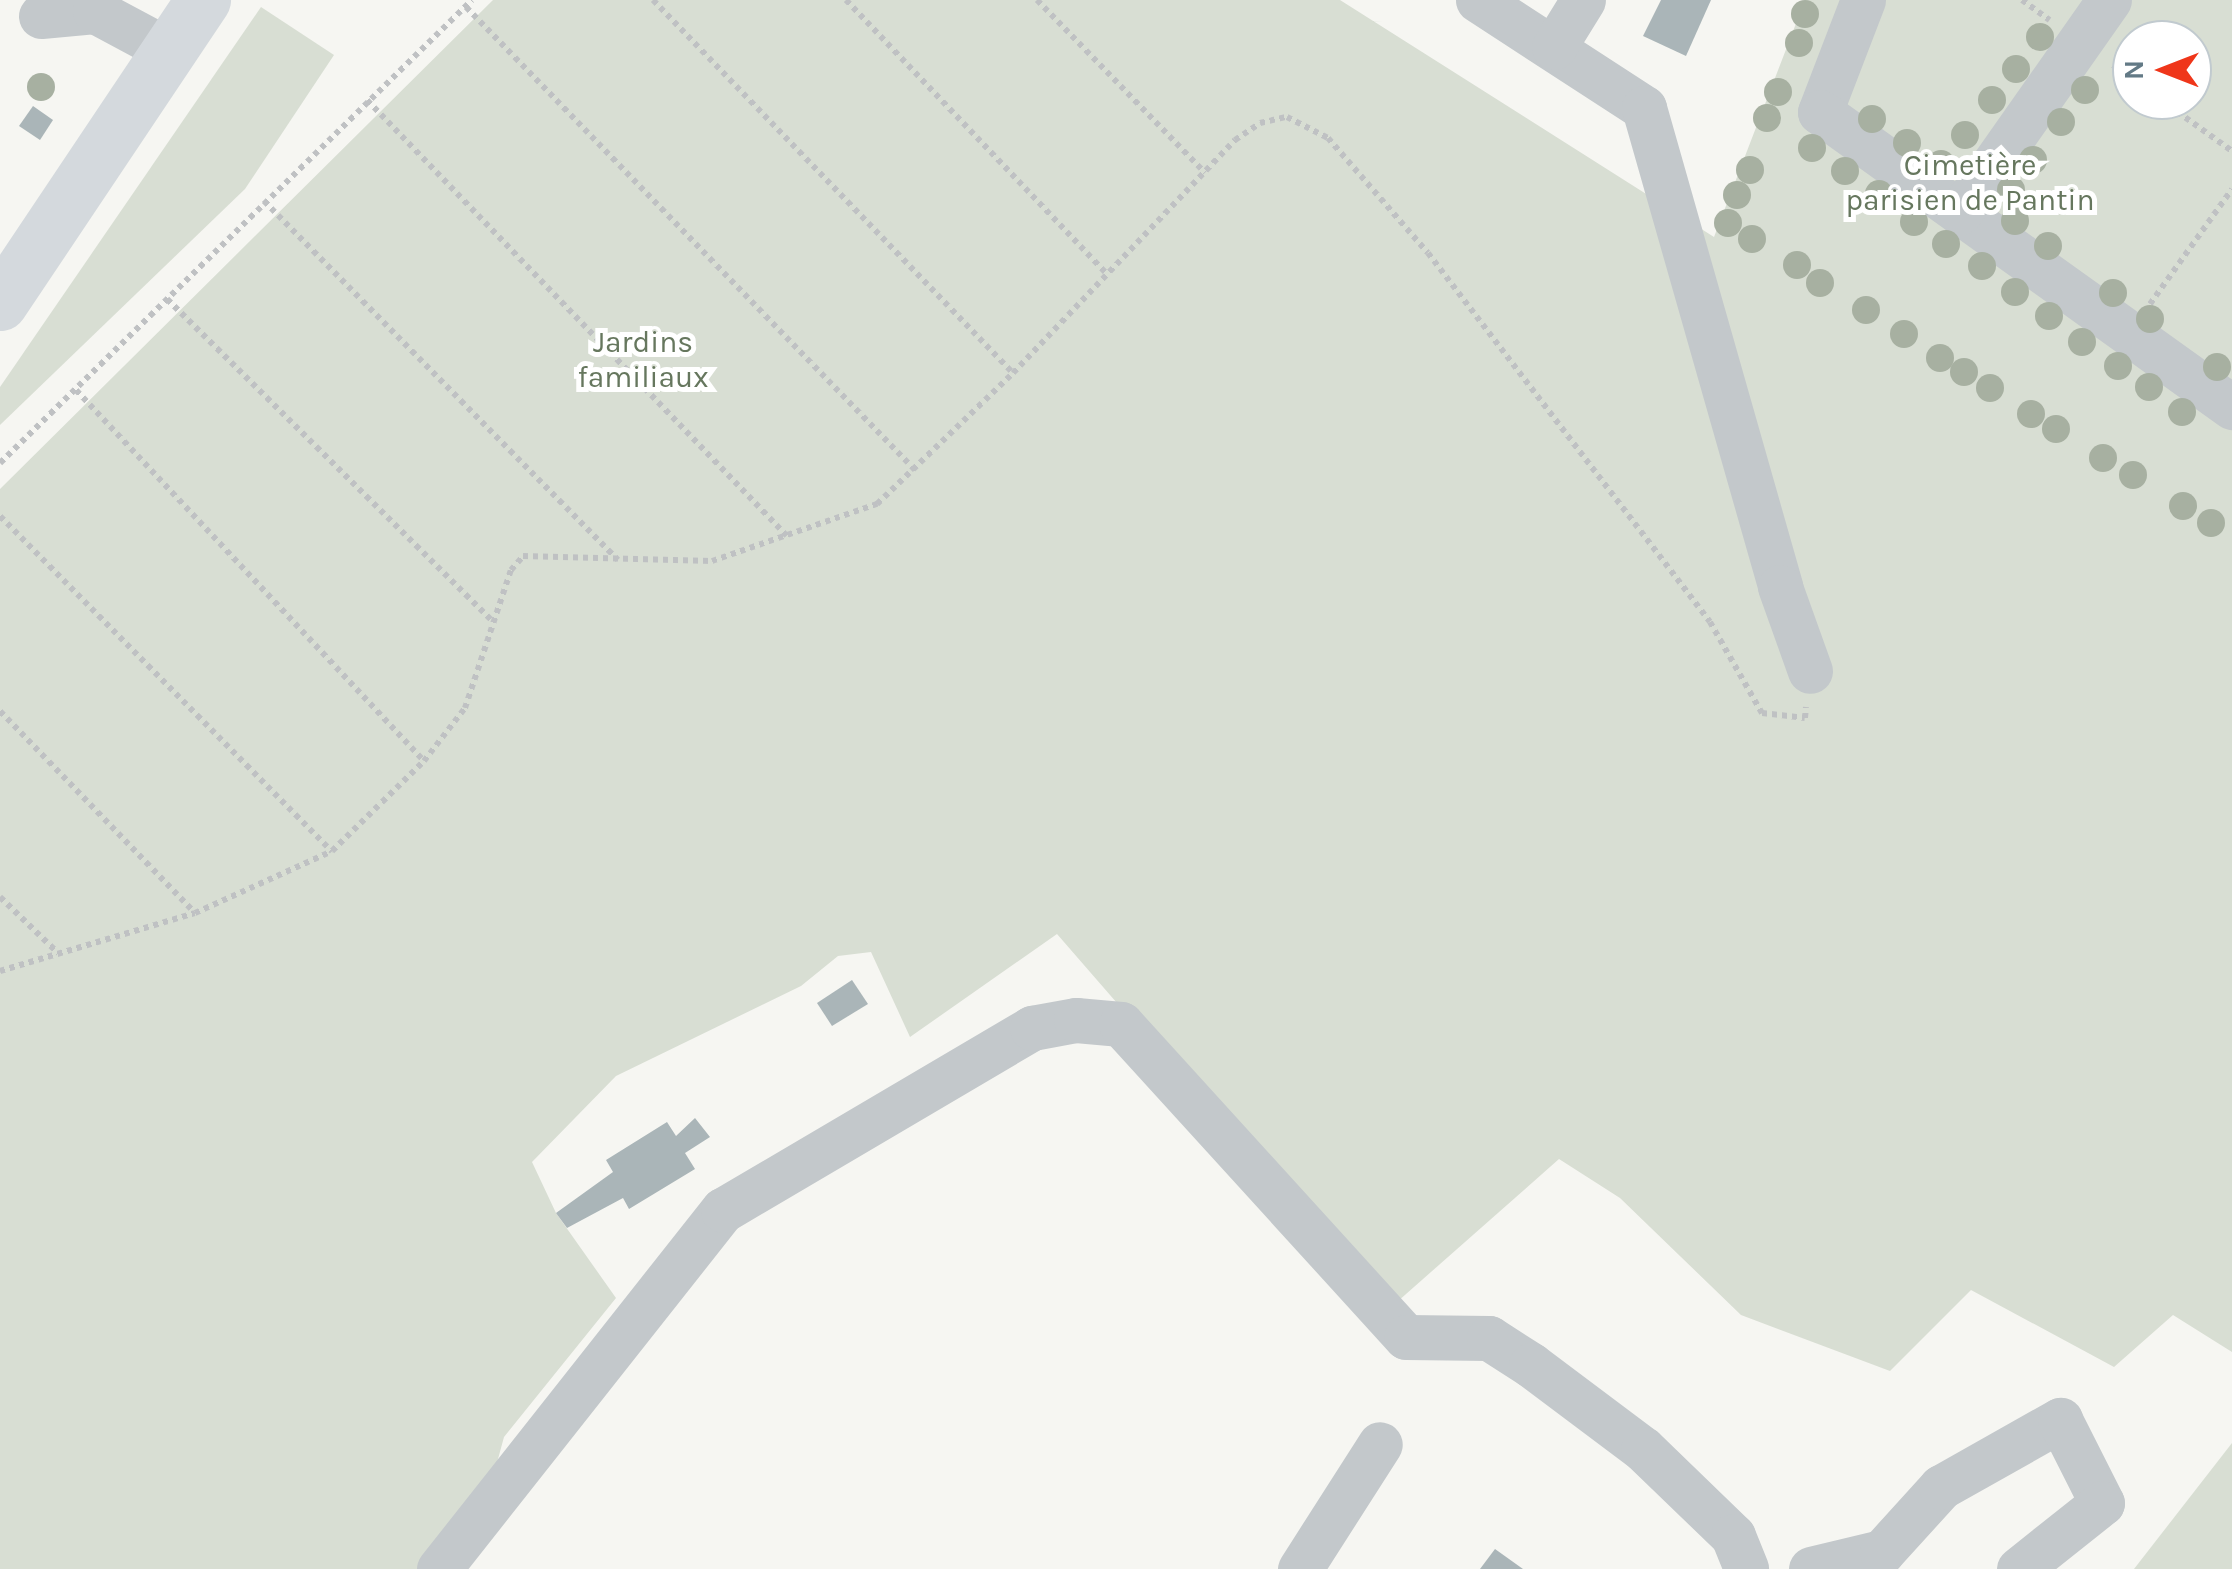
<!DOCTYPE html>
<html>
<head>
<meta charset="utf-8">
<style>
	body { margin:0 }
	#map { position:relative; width:2232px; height:1569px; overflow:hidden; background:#f6f6f2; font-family:Karla,sans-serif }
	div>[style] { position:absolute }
	.green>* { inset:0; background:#d8ded3 }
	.building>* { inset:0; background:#aab5b8 }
	.path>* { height:6px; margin-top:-3px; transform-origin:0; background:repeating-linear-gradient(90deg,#bfc1c3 0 5px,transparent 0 10px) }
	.minor>* { height:45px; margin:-22.5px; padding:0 22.5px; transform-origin:22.5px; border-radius:22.5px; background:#c3c8cb }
	.major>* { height:55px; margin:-27.5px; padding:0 27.5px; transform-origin:27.5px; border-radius:27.5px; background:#d4d9dd }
	.trees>* { width:28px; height:28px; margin:-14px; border-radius:50%; background:#a7b0a1 }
	span { translate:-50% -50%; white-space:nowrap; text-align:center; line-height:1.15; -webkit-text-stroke:10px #fff; paint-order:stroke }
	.park-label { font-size:30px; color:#66775e }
	.north { position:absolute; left:2112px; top:20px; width:100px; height:100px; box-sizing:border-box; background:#fff; border:2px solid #c1cacf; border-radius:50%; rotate:270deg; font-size:28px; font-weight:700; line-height:40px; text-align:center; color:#637a86 }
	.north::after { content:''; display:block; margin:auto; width:35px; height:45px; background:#ef361a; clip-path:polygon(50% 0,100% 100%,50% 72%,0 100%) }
</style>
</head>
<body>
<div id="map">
	<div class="green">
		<div style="clip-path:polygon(evenodd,493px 0,1340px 0,1714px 237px,1805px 0,2232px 0,2232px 1352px,2173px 1315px,2114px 1367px,1971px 1290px,1890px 1371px,1741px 1315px,1620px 1198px,1559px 1159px,1397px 1302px,1203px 1102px,1057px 934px,910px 1037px,871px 952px,838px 956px,801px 986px,616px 1076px,532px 1162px,556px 1213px,616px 1298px,504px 1437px,483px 1514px,425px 1569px,0 1569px,0 489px,493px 0,2132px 40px,2192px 40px,2192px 100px,2132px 100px,2132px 40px)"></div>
		<div style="clip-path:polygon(261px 7px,334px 55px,245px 189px,0 425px,0 387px)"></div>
		<div style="clip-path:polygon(2232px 1443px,2232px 1569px,2134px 1569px)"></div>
	</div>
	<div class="building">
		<div style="clip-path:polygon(1661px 0,1711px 0,1686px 56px,1643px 36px)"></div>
		<div style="clip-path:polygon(33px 106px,53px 120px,40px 140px,19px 126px)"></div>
		<div style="clip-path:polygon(852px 980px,868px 1004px,832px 1026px,817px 1003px)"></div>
		<div style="clip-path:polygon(695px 1118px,710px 1137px,685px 1153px,695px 1169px,629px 1209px,623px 1198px,567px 1228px,556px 1213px,613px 1172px,606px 1160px,667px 1122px,676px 1136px)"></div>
		<div style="clip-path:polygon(1495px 1549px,1523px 1569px,1480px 1569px)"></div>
	</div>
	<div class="path">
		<div style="left:653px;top:0;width:518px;rotate:46.02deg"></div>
		<div style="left:846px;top:0;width:378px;rotate:46.4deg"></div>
		<div style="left:1037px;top:0;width:241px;rotate:45.8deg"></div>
		<div style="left:2022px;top:0;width:34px;rotate:36deg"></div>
		<div style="left:466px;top:7px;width:645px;rotate:45.88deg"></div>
		<div style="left:2113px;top:65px;width:24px;rotate:36deg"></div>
		<div style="left:367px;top:100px;width:605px;rotate:46.07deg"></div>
		<div style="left:2161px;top:100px;width:87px;rotate:35.7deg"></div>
		<div style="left:264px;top:201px;width:504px;rotate:45.4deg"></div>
		<div style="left:167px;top:299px;width:459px;rotate:44.7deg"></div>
		<div style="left:2150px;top:304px;width:141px;rotate:-54.5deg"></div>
		<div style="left:76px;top:390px;width:509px;rotate:46.83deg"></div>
		<div style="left:0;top:463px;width:661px;rotate:-44.45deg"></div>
		<div style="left:0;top:516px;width:472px;rotate:45.3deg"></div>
		<div style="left:0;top:711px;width:281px;rotate:46deg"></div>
		<div style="left:0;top:897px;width:81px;rotate:44deg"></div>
		<div style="left:0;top:971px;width:203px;rotate:-16.6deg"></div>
		<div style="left:195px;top:913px;width:150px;rotate:-24.3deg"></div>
		<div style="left:332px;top:851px;width:129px;rotate:-44.4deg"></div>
		<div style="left:424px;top:761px;width:67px;rotate:-52.3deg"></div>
		<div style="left:465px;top:708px;width:145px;rotate:-71.6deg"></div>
		<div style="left:511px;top:570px;width:18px;rotate:-49deg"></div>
		<div style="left:523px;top:556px;width:189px;rotate:1.5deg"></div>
		<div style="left:712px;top:561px;width:175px;rotate:-19.1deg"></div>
		<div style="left:877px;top:504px;width:189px;rotate:-43.9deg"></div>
		<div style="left:1013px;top:373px;width:322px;rotate:-46.4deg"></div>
		<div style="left:1235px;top:140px;width:30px;rotate:-34deg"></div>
		<div style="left:1260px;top:123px;width:28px;rotate:-13deg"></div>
		<div style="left:1287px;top:117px;width:46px;rotate:27.1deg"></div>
		<div style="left:1328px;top:138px;width:152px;rotate:49deg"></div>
		<div style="left:1428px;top:253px;width:464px;rotate:52.6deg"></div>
		<div style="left:1710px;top:622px;width:105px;rotate:60.3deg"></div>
		<div style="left:1762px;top:713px;width:43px;rotate:6.6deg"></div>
		<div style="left:1805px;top:718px;width:11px;rotate:-85deg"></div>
	</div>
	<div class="minor">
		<div style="left:1478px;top:0;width:198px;rotate:33deg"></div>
		<div style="left:1644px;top:108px;width:498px;rotate:74.1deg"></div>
		<div style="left:1780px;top:587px;width:89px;rotate:70.3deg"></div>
		<div style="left:1863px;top:0;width:120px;rotate:111deg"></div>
		<div style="left:1820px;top:112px;width:507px;rotate:35.6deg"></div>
		<div style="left:41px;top:16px;width:54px;rotate:-5.3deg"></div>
		<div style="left:95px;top:11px;width:83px;rotate:28.1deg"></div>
		<div style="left:1554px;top:47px;width:55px;rotate:-58.3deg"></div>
		<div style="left:1960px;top:212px;width:259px;rotate:-54.9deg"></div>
		<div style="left:439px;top:1569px;width:458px;rotate:-51.7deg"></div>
		<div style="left:723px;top:1210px;width:359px;rotate:-30.5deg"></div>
		<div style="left:1032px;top:1028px;width:45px;rotate:-10.3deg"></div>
		<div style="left:1076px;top:1020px;width:45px;rotate:5.1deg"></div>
		<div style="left:1121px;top:1024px;width:423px;rotate:47.7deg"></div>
		<div style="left:1406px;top:1337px;width:83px;rotate:0.7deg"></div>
		<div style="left:1489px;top:1338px;width:50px;rotate:32.7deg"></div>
		<div style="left:1531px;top:1365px;width:140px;rotate:36.9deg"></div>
		<div style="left:1643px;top:1449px;width:125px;rotate:44deg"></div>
		<div style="left:1733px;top:1536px;width:35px;rotate:68deg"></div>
		<div style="left:1300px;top:1569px;width:148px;rotate:-57.4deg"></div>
		<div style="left:1811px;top:1569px;width:73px;rotate:-13.5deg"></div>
		<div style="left:1882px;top:1552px;width:88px;rotate:-47.8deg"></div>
		<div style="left:1941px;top:1487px;width:137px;rotate:-29.4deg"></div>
		<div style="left:2060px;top:1420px;width:93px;rotate:63.2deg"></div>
		<div style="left:2102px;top:1503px;width:106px;rotate:141.5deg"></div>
	</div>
	<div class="major">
		<div style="left:0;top:303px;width:365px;rotate:-56.2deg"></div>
	</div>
	<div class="trees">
		<div style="left:1805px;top:14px"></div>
		<div style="left:2040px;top:37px"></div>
		<div style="left:1799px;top:43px"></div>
		<div style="left:2016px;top:69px"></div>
		<div style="left:41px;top:87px"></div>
		<div style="left:2085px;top:90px"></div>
		<div style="left:1778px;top:92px"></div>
		<div style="left:1992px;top:100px"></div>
		<div style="left:1767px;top:118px"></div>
		<div style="left:1872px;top:119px"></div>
		<div style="left:2061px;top:122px"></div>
		<div style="left:1965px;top:135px"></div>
		<div style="left:1907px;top:143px"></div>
		<div style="left:1812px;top:148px"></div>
		<div style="left:2033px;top:160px"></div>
		<div style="left:1941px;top:164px"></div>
		<div style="left:1750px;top:170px"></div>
		<div style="left:1845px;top:171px"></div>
		<div style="left:2011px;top:190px"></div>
		<div style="left:1879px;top:194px"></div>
		<div style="left:1737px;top:195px"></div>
		<div style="left:2015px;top:221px"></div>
		<div style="left:1914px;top:222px"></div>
		<div style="left:1728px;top:223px"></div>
		<div style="left:1752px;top:239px"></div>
		<div style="left:1946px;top:244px"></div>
		<div style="left:2048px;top:246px"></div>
		<div style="left:1797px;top:265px"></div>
		<div style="left:1982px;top:266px"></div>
		<div style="left:1820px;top:283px"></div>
		<div style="left:2015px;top:292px"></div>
		<div style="left:2113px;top:293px"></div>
		<div style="left:1866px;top:310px"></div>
		<div style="left:2049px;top:316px"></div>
		<div style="left:2150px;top:319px"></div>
		<div style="left:1904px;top:334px"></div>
		<div style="left:2082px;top:342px"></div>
		<div style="left:1940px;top:358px"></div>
		<div style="left:2118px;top:366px"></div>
		<div style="left:2217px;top:367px"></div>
		<div style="left:1964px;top:372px"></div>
		<div style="left:2149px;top:387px"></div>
		<div style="left:1990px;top:388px"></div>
		<div style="left:2182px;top:412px"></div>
		<div style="left:2031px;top:414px"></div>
		<div style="left:2056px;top:429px"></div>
		<div style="left:2103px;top:458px"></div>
		<div style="left:2133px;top:475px"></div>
		<div style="left:2183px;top:506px"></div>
		<div style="left:2211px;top:523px"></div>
	</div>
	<div class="park-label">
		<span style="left:1970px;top:182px">Cimetière<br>parisien de Pantin</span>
		<span style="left:643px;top:359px">Jardins<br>familiaux</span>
	</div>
	<div class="north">N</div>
</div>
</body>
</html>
